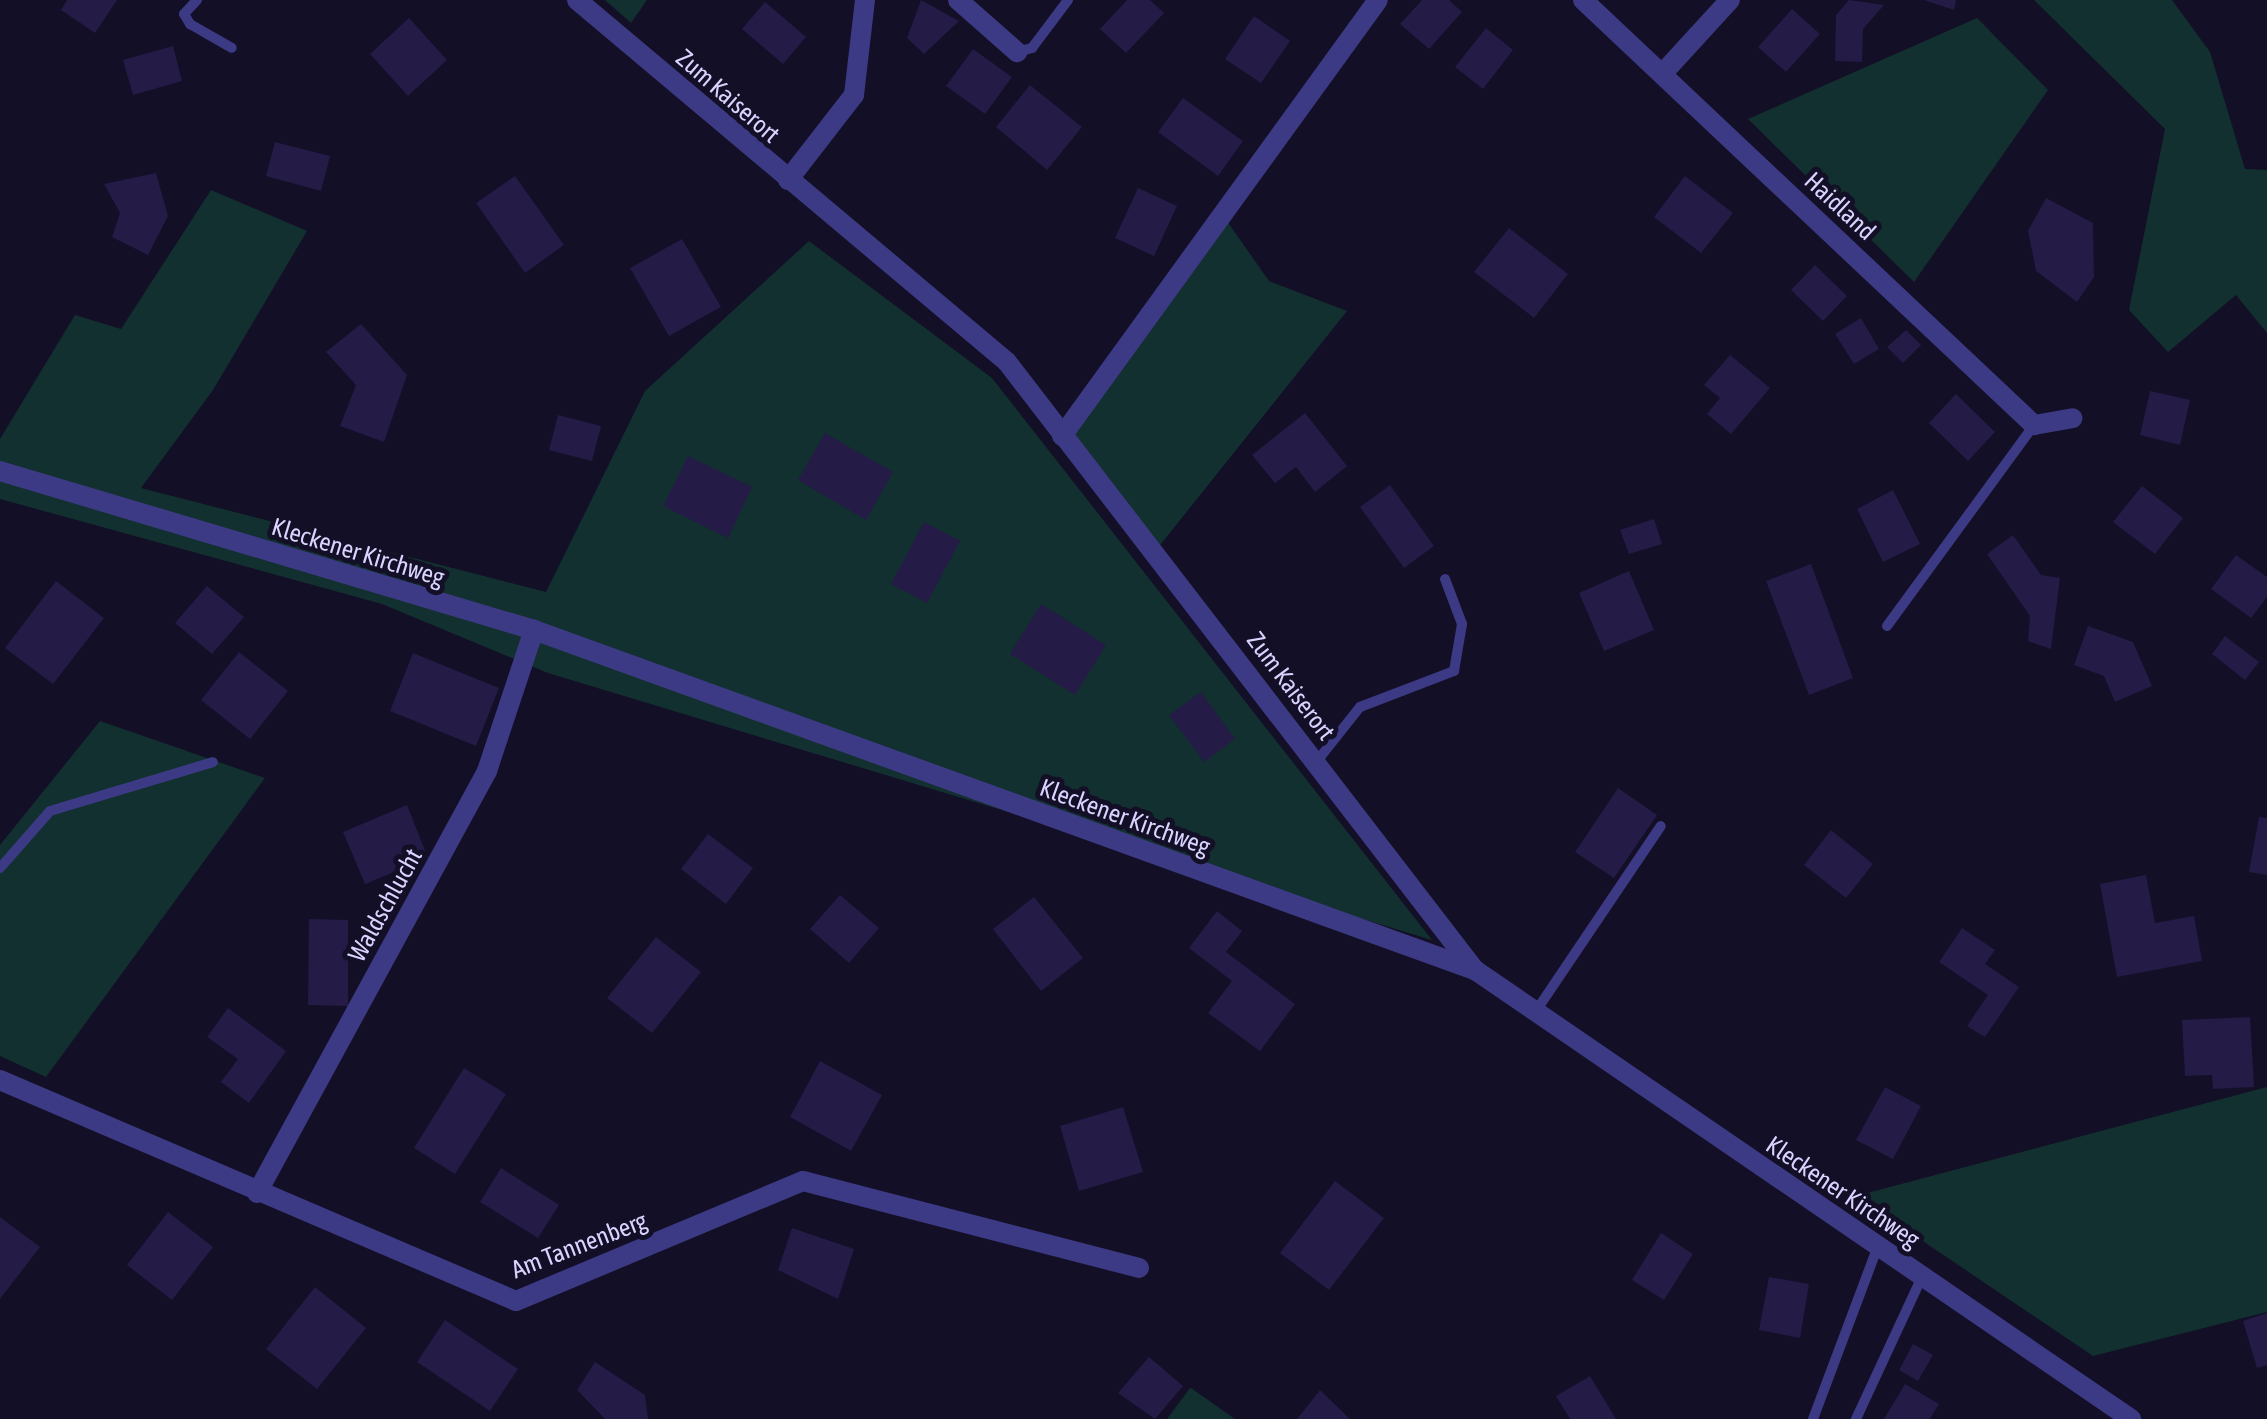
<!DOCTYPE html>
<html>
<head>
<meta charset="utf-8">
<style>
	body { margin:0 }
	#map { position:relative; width:2267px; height:1419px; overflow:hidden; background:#130f26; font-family:"Asap Condensed",sans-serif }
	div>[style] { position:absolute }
	.green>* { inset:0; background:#12302f }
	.building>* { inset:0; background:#241b47 }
	.lane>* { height:10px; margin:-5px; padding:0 5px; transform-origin:5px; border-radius:5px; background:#3d3a85 }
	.street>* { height:20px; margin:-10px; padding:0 10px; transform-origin:10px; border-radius:10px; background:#3d3a85 }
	span { translate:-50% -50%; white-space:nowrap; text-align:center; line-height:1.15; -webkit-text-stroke:10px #130f26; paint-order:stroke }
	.street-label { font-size:25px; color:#d9d4ff }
</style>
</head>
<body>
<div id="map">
	<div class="green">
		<div style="clip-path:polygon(605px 0,647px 0,631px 23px)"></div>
		<div style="clip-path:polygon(2034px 0,2172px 0,2210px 52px,2245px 169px,2267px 170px,2267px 333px,2236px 295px,2168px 352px,2129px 310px,2165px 129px)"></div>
		<div style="clip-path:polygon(1977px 18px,2048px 90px,1914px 282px,1748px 119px)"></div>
		<div style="clip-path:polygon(211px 190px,307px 231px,213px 390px,141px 488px,546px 592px,645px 391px,809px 241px,992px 378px,1432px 940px,548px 673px,382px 604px,0 499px,0 439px,75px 315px,121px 329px)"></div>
		<div style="clip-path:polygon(1222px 214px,1269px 281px,1347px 311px,1157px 549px,1062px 436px)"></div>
		<div style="clip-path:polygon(100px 721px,265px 778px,46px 1077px,0 1056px,0 845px)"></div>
		<div style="clip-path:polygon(2267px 1087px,2267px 1312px,2093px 1356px,1856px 1196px)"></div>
		<div style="clip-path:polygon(1190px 1388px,1191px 1388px,1235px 1419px,1167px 1419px)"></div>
	</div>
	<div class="building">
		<div style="clip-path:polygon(67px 0,117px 0,95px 33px,61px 10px)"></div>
		<div style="clip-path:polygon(921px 0,959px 21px,924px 54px,907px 38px)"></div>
		<div style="clip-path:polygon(1127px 0,1150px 0,1164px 13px,1126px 53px,1100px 29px)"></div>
		<div style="clip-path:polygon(1422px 0,1449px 0,1462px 12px,1429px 49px,1400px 24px)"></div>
		<div style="clip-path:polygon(1849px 0,1884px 5px,1863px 29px,1862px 62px,1835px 61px,1836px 15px)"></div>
		<div style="clip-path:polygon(1924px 0,1956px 0,1954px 10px)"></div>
		<div style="clip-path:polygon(765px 2px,806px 37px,783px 64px,742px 29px)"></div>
		<div style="clip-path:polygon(1792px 9px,1820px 34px,1786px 72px,1758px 47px)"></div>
		<div style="clip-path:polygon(1254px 16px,1290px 41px,1261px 83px,1225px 59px)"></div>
		<div style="clip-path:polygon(409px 18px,447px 60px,408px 96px,370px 54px)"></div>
		<div style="clip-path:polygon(1486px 28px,1513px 50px,1483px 89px,1455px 67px)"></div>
		<div style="clip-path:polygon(173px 46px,182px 81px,133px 95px,123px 60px)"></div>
		<div style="clip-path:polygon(973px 49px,1012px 77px,985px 114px,946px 86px)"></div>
		<div style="clip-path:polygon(1030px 85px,1082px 127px,1047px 170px,996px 127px)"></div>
		<div style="clip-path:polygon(1183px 98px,1243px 141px,1218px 176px,1158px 132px)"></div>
		<div style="clip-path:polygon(275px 142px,330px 156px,321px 191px,266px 176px)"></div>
		<div style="clip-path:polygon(156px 173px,168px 216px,148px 255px,112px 237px,120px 213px,104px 184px)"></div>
		<div style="clip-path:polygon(515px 176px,564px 245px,525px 273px,476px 203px)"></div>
		<div style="clip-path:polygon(1685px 176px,1733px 213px,1701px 253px,1654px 217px)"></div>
		<div style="clip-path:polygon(1138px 188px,1177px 206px,1154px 256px,1115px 238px)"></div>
		<div style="clip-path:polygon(2046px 198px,2093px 223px,2094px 277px,2077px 302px,2036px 271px,2028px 231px)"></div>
		<div style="clip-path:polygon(1509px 228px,1568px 274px,1534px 318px,1474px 272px)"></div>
		<div style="clip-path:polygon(682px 239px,721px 307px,669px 336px,630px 268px)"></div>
		<div style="clip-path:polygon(1815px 265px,1847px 296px,1823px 321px,1791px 290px)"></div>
		<div style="clip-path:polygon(1861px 318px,1879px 349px,1854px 364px,1835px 334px)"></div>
		<div style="clip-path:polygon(361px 324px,407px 375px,384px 442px,340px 426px,356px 385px,326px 352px)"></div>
		<div style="clip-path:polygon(1906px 330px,1921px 345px,1903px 363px,1887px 347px)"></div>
		<div style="clip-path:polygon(1730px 355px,1770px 388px,1731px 434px,1707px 414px,1720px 398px,1704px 385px)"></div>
		<div style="clip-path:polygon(2150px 391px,2190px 400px,2180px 445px,2140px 435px)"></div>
		<div style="clip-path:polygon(1956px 394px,1995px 432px,1968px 461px,1929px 423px)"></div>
		<div style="clip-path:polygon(1305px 413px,1347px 466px,1315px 492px,1296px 467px,1275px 483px,1252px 455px)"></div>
		<div style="clip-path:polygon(558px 415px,601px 426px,592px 461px,549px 450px)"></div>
		<div style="clip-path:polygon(825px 433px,893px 472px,866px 520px,798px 480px)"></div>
		<div style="clip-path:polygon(688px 456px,752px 487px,728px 538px,663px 506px)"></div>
		<div style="clip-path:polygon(1390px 485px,1434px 546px,1404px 568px,1360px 507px)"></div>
		<div style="clip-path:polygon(2142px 486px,2183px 518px,2155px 554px,2113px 522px)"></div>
		<div style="clip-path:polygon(1893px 490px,1920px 544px,1883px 562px,1857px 509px)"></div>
		<div style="clip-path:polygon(1654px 519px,1662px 544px,1629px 554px,1620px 530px)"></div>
		<div style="clip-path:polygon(924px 522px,960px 541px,927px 603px,891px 584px)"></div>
		<div style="clip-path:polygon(2013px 535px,2041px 575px,2060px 578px,2051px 649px,2028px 641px,2030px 616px,1987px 554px)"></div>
		<div style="clip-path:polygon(2236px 555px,2267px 577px,2267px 597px,2251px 618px,2211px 589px)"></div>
		<div style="clip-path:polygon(1811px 564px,1853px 678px,1809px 695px,1766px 581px)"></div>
		<div style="clip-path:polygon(1629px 571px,1654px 630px,1604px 651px,1579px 593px)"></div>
		<div style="clip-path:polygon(56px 581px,104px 618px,53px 684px,5px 648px)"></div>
		<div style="clip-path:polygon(207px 586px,244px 617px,212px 654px,175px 623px)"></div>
		<div style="clip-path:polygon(1041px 604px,1106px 645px,1075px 695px,1010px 654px)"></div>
		<div style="clip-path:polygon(2088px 626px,2133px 642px,2152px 686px,2115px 702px,2104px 676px,2074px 665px)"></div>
		<div style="clip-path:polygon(2225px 636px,2259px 662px,2245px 680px,2212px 654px)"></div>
		<div style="clip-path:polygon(239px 652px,288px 691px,250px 739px,201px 700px)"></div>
		<div style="clip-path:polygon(413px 653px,499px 688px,476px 746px,390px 711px)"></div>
		<div style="clip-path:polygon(1201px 692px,1235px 739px,1204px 762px,1169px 715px)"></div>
		<div style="clip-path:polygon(1618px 788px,1657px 815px,1614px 878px,1575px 852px)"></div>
		<div style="clip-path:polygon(407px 805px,428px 858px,365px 884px,343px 832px)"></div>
		<div style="clip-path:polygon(2259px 817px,2267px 818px,2267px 875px,2249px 872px)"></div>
		<div style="clip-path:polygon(1831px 830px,1873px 864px,1846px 898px,1804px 865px)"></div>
		<div style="clip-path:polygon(708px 834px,753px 868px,726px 904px,681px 869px)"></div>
		<div style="clip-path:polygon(2146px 875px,2155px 923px,2194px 916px,2202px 961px,2117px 977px,2100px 884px)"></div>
		<div style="clip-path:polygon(840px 895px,879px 928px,849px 963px,810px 929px)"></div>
		<div style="clip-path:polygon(1034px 897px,1083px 958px,1041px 991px,993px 929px)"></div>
		<div style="clip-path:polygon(1217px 911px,1242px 931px,1226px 952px,1295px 1004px,1260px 1051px,1208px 1013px,1232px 981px,1189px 948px)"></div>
		<div style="clip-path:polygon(309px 919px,348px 920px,348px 1006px,308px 1005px)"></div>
		<div style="clip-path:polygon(1962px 928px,1995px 950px,1985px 964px,2019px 987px,1985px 1037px,1967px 1026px,1988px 995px,1939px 962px)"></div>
		<div style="clip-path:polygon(656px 937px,701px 972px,652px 1033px,607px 998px)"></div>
		<div style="clip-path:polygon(228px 1008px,286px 1051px,249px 1103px,221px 1082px,238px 1059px,207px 1037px)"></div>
		<div style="clip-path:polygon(2250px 1017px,2254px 1087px,2213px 1089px,2212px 1075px,2185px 1076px,2182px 1020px)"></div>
		<div style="clip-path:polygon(820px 1061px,882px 1095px,851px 1151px,790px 1117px)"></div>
		<div style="clip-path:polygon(464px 1068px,506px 1094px,455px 1174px,414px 1148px)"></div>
		<div style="clip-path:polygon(1885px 1087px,1921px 1106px,1893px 1159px,1856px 1140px)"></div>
		<div style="clip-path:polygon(1123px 1107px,1143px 1172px,1079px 1191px,1060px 1126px)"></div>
		<div style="clip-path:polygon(501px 1168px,559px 1205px,538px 1238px,480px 1202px)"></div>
		<div style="clip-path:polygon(1335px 1181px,1384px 1218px,1329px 1290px,1280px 1253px)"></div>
		<div style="clip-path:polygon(168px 1212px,213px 1247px,172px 1300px,127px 1265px)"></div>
		<div style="clip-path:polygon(0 1217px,40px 1247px,0 1299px)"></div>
		<div style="clip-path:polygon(792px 1228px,854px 1249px,838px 1299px,778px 1270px)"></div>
		<div style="clip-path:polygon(1661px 1233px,1693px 1254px,1664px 1300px,1632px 1280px)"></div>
		<div style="clip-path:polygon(1769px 1277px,1809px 1284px,1800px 1338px,1759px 1330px)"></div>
		<div style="clip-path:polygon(315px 1287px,366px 1328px,317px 1389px,266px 1349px)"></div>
		<div style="clip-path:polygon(2267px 1313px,2267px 1365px,2257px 1368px,2243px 1321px)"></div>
		<div style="clip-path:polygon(445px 1320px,518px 1369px,490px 1411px,417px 1362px)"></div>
		<div style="clip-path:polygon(1913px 1344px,1933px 1355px,1918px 1381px,1899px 1370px)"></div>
		<div style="clip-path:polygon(1149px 1357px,1183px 1386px,1155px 1419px,1118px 1393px)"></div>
		<div style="clip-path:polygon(595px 1362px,645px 1395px,648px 1419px,605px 1419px,577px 1390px)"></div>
		<div style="clip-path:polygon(1590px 1376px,1616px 1419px,1570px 1419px,1556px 1396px)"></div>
		<div style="clip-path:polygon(1905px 1384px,1939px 1404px,1930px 1419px,1884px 1419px)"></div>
		<div style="clip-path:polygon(1320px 1390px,1350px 1419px,1297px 1419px)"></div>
	</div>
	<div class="lane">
		<div style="left:197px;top:0;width:19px;rotate:133deg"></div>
		<div style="left:184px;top:14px;width:12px;rotate:59deg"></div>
		<div style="left:190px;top:24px;width:48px;rotate:29.7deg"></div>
		<div style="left:1017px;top:52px;width:16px;rotate:-15deg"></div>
		<div style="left:1032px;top:48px;width:60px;rotate:-53.1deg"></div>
		<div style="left:1887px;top:626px;width:249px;rotate:-53.8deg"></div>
		<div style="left:1317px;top:761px;width:69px;rotate:-51.5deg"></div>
		<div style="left:1360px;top:707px;width:101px;rotate:-21deg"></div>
		<div style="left:1454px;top:671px;width:48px;rotate:-80.3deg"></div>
		<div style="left:1462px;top:624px;width:48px;rotate:-110.7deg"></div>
		<div style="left:0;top:868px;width:76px;rotate:-48.7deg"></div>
		<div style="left:50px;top:811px;width:170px;rotate:-16.7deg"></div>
		<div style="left:1536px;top:1011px;width:223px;rotate:-56deg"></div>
		<div style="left:1813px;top:1419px;width:185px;rotate:-69.4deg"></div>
		<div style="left:1856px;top:1419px;width:157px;rotate:-65.1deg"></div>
	</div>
	<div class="street">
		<div style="left:577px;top:0;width:562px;rotate:40.09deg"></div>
		<div style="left:1007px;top:362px;width:766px;rotate:52.43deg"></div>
		<div style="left:958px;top:0;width:79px;rotate:41.4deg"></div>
		<div style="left:1583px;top:0;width:620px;rotate:43.3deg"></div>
		<div style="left:2034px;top:425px;width:39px;rotate:-10deg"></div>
		<div style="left:1663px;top:73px;width:99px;rotate:-47.5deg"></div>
		<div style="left:788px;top:180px;width:108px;rotate:-52.2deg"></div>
		<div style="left:854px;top:95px;width:96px;rotate:-83.4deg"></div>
		<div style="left:1062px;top:436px;width:538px;rotate:-54.07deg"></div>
		<div style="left:0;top:471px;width:557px;rotate:16.58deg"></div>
		<div style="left:534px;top:630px;width:1001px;rotate:19.87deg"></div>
		<div style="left:1475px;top:970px;width:795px;rotate:34.39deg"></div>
		<div style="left:0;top:1080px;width:561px;rotate:23.19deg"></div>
		<div style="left:516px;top:1301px;width:311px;rotate:-22.7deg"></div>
		<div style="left:803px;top:1181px;width:347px;rotate:14.5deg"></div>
		<div style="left:257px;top:1193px;width:481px;rotate:-61.4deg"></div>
		<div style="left:487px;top:771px;width:149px;rotate:-71.6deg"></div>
	</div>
	<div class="street-label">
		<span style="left:728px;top:96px;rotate:41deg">Zum Kaiserort</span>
		<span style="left:1840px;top:206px;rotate:43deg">Haidland</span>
		<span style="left:358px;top:552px;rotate:17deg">Kleckener Kirchweg</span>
		<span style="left:1291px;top:686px;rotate:53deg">Zum Kaiserort</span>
		<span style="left:1125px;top:817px;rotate:20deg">Kleckener Kirchweg</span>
		<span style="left:385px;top:905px;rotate:-61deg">Waldschlucht</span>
		<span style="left:1843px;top:1192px;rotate:34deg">Kleckener Kirchweg</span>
		<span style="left:579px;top:1245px;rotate:-21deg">Am Tannenberg</span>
	</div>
</div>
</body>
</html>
